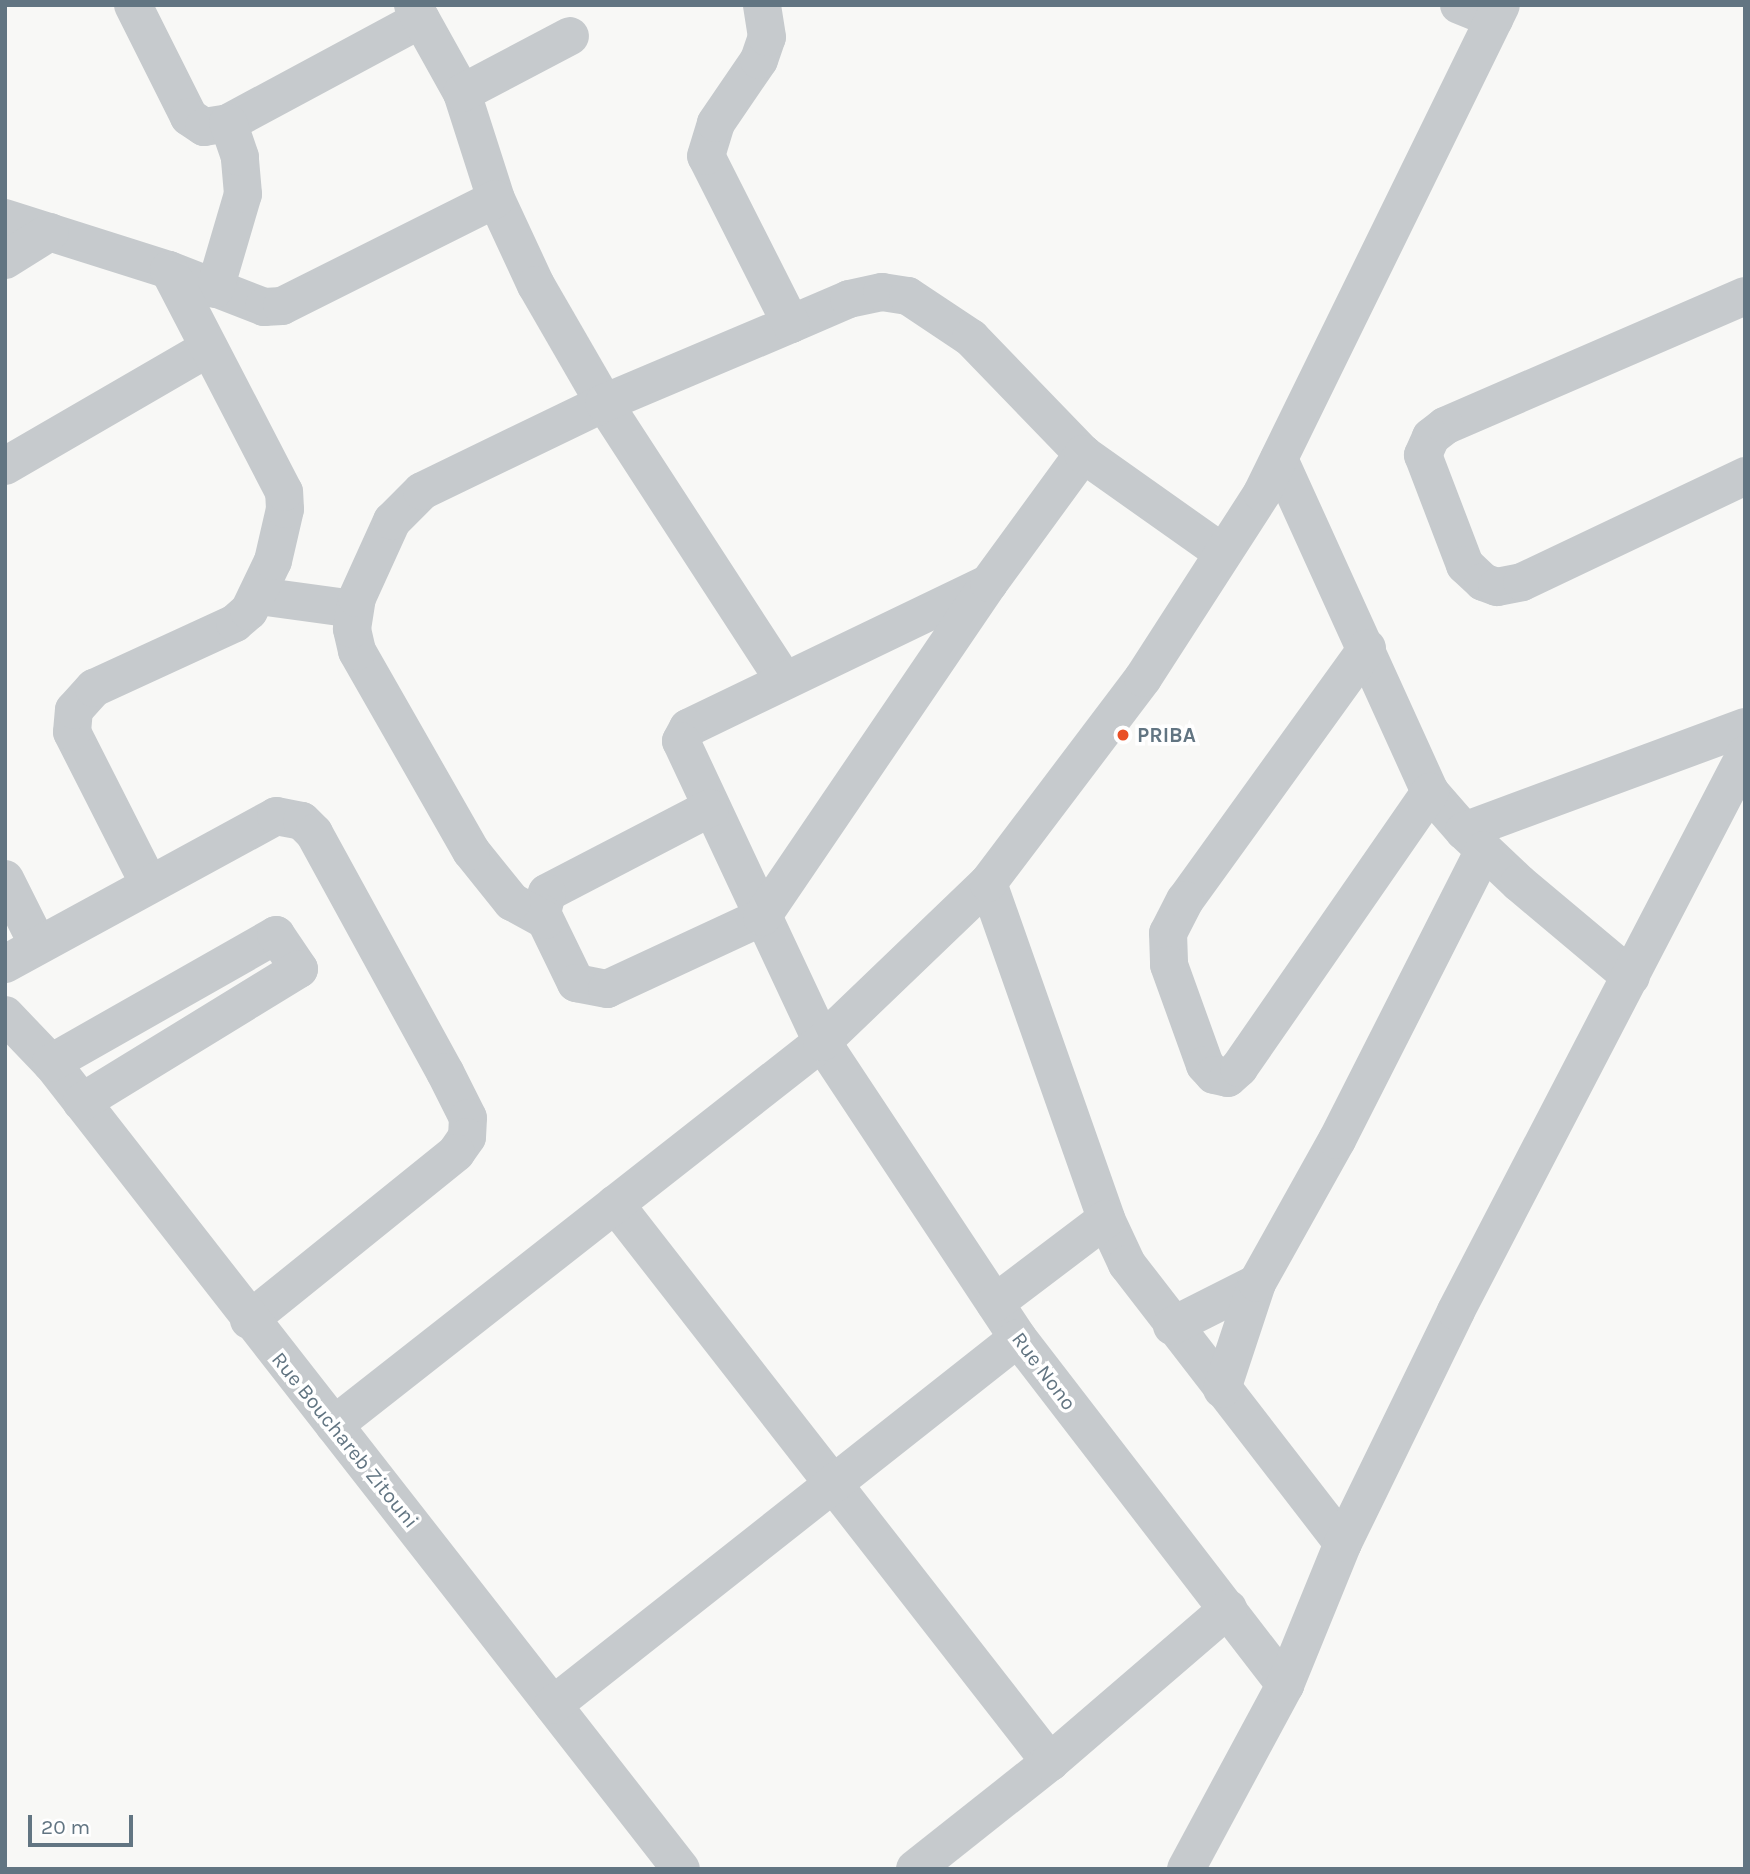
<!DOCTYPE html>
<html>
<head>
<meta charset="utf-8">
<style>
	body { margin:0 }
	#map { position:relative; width:1750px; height:1874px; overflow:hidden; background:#f8f8f6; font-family:Karla,sans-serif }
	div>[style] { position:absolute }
	.minor>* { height:38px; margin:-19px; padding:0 19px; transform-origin:19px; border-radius:19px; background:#c6cacd }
	.dots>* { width:19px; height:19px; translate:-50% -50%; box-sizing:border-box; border:4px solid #fff; border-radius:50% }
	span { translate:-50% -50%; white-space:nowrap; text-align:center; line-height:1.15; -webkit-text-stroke:7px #fff; paint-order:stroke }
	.poi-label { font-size:21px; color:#627582; font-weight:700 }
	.left { translate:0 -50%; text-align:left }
	.street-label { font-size:21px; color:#627582 }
	.frame { position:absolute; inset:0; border:7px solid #627582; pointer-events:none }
	.scale { position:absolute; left:28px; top:1815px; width:105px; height:32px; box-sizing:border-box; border:4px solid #627582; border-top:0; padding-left:9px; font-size:21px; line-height:24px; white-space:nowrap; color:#627582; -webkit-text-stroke:5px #fff; paint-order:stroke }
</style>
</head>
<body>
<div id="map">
	<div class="minor">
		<div style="left:133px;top:5px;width:125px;rotate:63.4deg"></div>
		<div style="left:189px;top:117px;width:18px;rotate:34deg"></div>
		<div style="left:204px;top:127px;width:24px;rotate:-9deg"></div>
		<div style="left:228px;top:123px;width:219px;rotate:-28.3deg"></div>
		<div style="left:413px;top:5px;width:101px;rotate:60.9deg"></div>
		<div style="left:462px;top:93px;width:111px;rotate:72.2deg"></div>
		<div style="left:496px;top:199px;width:95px;rotate:65.1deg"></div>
		<div style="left:536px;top:285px;width:136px;rotate:60deg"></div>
		<div style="left:604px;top:403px;width:329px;rotate:57deg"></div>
		<div style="left:1459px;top:5px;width:38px;rotate:22deg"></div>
		<div style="left:462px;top:93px;width:122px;rotate:-27.8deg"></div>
		<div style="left:5px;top:218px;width:172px;rotate:17.6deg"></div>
		<div style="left:169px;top:270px;width:102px;rotate:21.3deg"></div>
		<div style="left:264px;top:307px;width:18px;rotate:-3deg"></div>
		<div style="left:282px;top:306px;width:239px;rotate:-26.6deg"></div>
		<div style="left:5px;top:260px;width:53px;rotate:-31.9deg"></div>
		<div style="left:215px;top:289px;width:99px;rotate:-73.6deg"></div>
		<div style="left:243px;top:194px;width:37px;rotate:-95deg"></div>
		<div style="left:240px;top:157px;width:36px;rotate:-109deg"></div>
		<div style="left:1745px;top:296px;width:327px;rotate:156.6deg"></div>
		<div style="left:1445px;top:426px;width:18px;rotate:142deg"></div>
		<div style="left:1431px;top:437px;width:20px;rotate:114deg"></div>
		<div style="left:1423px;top:455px;width:118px;rotate:69.1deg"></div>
		<div style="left:1465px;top:565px;width:25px;rotate:43deg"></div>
		<div style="left:1483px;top:582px;width:15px;rotate:20deg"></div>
		<div style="left:1497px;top:587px;width:25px;rotate:-11deg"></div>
		<div style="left:1522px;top:582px;width:247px;rotate:-25.4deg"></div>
		<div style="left:791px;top:324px;width:63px;rotate:-23.3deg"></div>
		<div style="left:849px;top:299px;width:34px;rotate:-12deg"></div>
		<div style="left:882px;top:292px;width:26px;rotate:9deg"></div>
		<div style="left:908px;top:296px;width:76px;rotate:33.7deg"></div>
		<div style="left:971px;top:338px;width:161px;rotate:46deg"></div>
		<div style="left:1279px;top:459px;width:366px;rotate:65.6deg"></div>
		<div style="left:1430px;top:792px;width:52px;rotate:48.9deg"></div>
		<div style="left:1464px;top:831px;width:76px;rotate:43.4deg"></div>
		<div style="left:1519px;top:883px;width:146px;rotate:40deg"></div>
		<div style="left:5px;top:466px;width:233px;rotate:-30.1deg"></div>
		<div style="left:989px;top:583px;width:334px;rotate:154.3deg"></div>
		<div style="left:688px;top:728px;width:15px;rotate:118deg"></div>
		<div style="left:681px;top:741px;width:332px;rotate:64.9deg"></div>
		<div style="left:822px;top:1042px;width:355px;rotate:56.5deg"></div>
		<div style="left:1018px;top:1338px;width:438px;rotate:52.4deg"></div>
		<div style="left:259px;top:596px;width:96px;rotate:7.8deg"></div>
		<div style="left:1367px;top:648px;width:311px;rotate:125.8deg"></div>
		<div style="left:1185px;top:900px;width:37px;rotate:117deg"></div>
		<div style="left:1168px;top:933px;width:32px;rotate:88deg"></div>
		<div style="left:1169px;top:965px;width:106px;rotate:70.2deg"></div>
		<div style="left:1205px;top:1065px;width:13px;rotate:48deg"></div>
		<div style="left:1214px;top:1075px;width:14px;rotate:12deg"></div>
		<div style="left:1228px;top:1078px;width:15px;rotate:-42deg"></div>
		<div style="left:1239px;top:1068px;width:336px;rotate:-55.3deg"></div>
		<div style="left:710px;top:808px;width:184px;rotate:152.5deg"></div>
		<div style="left:547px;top:893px;width:21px;rotate:104deg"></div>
		<div style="left:542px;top:913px;width:78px;rotate:64.1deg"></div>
		<div style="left:576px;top:983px;width:32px;rotate:11deg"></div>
		<div style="left:607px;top:989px;width:171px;rotate:-24.9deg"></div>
		<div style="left:762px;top:917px;width:404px;rotate:-55.8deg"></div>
		<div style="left:989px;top:583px;width:160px;rotate:-53.9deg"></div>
		<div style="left:1083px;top:454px;width:171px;rotate:35.3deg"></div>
		<div style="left:1464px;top:831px;width:300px;rotate:-20.3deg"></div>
		<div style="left:5px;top:879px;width:74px;rotate:63.4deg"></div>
		<div style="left:988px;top:883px;width:356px;rotate:70.6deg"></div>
		<div style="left:1106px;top:1219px;width:50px;rotate:65deg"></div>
		<div style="left:1127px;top:1264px;width:353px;rotate:52.3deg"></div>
		<div style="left:149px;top:884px;width:170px;rotate:-116.9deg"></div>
		<div style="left:72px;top:732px;width:22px;rotate:-85deg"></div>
		<div style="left:74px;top:710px;width:30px;rotate:-48deg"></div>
		<div style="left:94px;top:688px;width:155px;rotate:-24.7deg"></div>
		<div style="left:235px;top:623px;width:18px;rotate:-41deg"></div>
		<div style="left:249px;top:611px;width:55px;rotate:-64.4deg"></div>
		<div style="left:273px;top:561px;width:53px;rotate:-77deg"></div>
		<div style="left:285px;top:509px;width:17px;rotate:-93deg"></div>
		<div style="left:284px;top:492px;width:250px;rotate:-117.4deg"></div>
		<div style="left:545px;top:920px;width:38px;rotate:-151deg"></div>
		<div style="left:512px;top:902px;width:65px;rotate:-128.8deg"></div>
		<div style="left:471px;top:851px;width:230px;rotate:-119.7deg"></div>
		<div style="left:357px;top:651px;width:23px;rotate:-103deg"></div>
		<div style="left:352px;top:629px;width:31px;rotate:-81deg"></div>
		<div style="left:357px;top:598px;width:85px;rotate:-65.6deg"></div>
		<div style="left:392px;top:521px;width:42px;rotate:-45deg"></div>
		<div style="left:422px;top:491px;width:202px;rotate:-25.8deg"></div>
		<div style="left:604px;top:403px;width:203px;rotate:-22.9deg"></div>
		<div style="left:791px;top:324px;width:188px;rotate:-116.8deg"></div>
		<div style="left:706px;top:156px;width:34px;rotate:-73deg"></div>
		<div style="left:716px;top:123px;width:76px;rotate:-55.7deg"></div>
		<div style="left:759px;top:60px;width:24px;rotate:-71deg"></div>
		<div style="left:767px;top:37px;width:32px;rotate:-99deg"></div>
		<div style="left:5px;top:964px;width:309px;rotate:-28.6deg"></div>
		<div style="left:276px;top:816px;width:26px;rotate:11deg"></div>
		<div style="left:302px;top:821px;width:17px;rotate:45deg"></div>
		<div style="left:314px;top:833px;width:273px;rotate:61.3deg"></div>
		<div style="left:445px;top:1072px;width:51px;rotate:63.4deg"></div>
		<div style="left:468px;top:1118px;width:19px;rotate:93deg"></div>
		<div style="left:467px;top:1137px;width:19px;rotate:125deg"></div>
		<div style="left:456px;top:1153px;width:266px;rotate:141.1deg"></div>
		<div style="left:5px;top:1015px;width:69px;rotate:46.2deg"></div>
		<div style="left:53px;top:1065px;width:1020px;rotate:52.01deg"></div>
		<div style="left:51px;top:1063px;width:259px;rotate:-29.6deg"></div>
		<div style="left:276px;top:935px;width:41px;rotate:55.9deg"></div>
		<div style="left:299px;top:969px;width:255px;rotate:148.5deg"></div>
		<div style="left:615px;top:1204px;width:708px;rotate:52.06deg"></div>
		<div style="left:995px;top:1303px;width:139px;rotate:-37.1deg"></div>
		<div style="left:1172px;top:1326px;width:95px;rotate:-26.8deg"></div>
		<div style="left:1222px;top:1389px;width:112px;rotate:-71.7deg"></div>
		<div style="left:1257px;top:1283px;width:164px;rotate:-60.8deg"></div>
		<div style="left:1337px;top:1140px;width:325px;rotate:-63.1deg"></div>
		<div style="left:334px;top:1425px;width:620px;rotate:-38.13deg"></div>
		<div style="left:822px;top:1042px;width:230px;rotate:-43.8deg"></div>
		<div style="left:988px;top:883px;width:257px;rotate:-52.9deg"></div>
		<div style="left:1143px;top:678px;width:220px;rotate:-57.2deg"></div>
		<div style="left:1262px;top:493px;width:543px;rotate:-63.91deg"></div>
		<div style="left:553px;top:1705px;width:592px;rotate:-38.28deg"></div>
		<div style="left:915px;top:1869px;width:172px;rotate:-38.4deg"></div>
		<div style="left:1050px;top:1762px;width:235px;rotate:-40.7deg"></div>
		<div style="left:1186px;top:1869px;width:209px;rotate:-61.7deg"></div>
		<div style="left:1285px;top:1685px;width:153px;rotate:-67.8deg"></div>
		<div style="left:1343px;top:1543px;width:258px;rotate:-64deg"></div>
		<div style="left:1456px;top:1311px;width:627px;rotate:-62.54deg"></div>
	</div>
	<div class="dots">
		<div style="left:1123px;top:735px;background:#e94f25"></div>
	</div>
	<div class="poi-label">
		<span class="left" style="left:1137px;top:735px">PRIBA</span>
	</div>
	<div class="street-label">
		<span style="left:1044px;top:1371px;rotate:53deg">Rue Nono</span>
		<span style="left:345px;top:1440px;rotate:51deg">Rue Bouchareb Zitouni</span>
	</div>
	<div class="frame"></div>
	<div class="scale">20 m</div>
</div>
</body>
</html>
